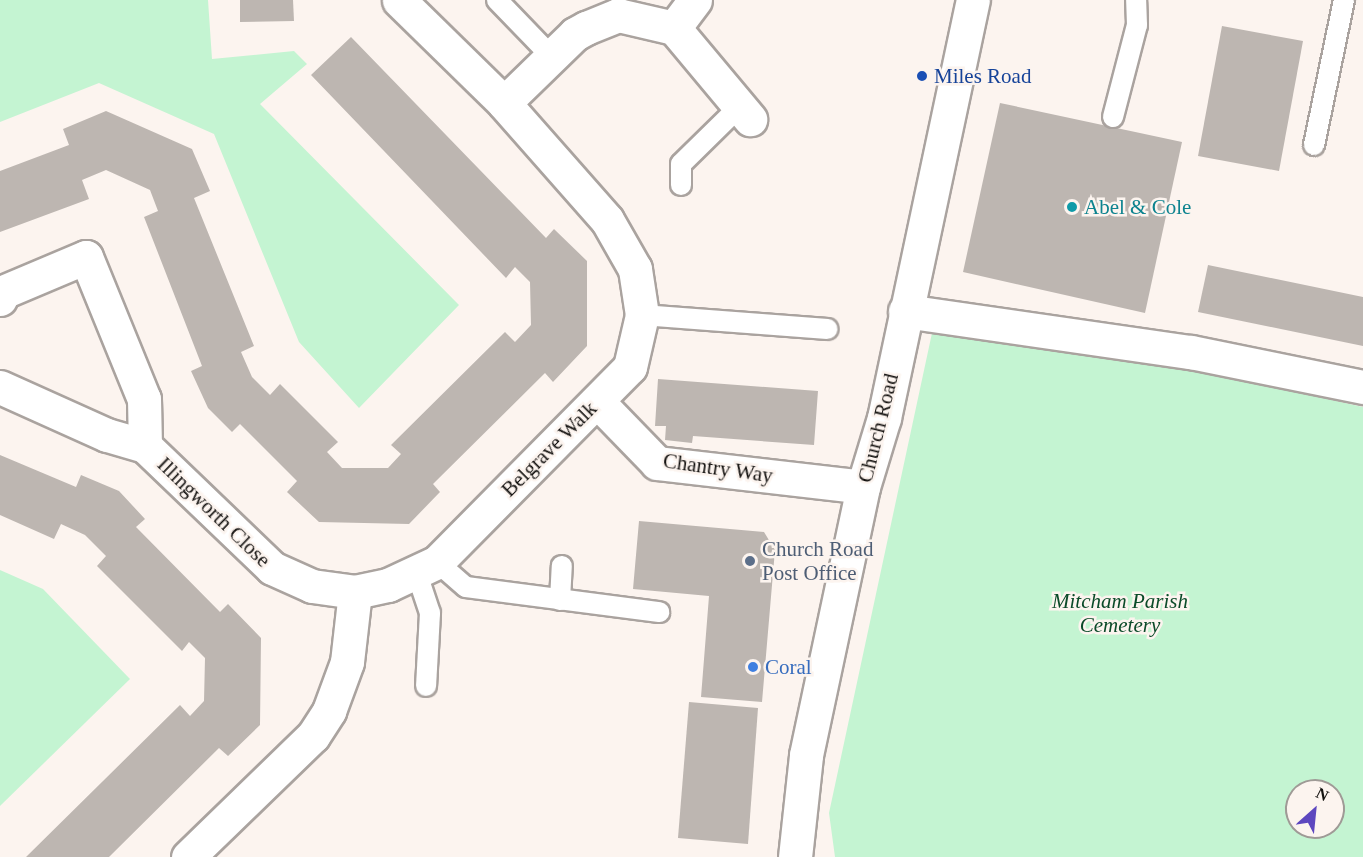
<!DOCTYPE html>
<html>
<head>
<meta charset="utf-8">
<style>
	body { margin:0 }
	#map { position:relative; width:1363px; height:857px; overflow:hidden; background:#fcf4ef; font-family:Georgia,serif }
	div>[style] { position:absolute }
	.green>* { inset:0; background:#c4f4d2 }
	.building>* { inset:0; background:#bdb6b1 }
	.roads { filter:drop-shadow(2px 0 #aaa39f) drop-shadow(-2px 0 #aaa39f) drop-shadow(0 2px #aaa39f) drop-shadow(0 -2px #aaa39f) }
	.service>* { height:20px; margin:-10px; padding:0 10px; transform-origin:10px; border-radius:10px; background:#fff }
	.minor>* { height:33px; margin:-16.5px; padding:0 16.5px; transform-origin:16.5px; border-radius:16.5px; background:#fff }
	.tertiary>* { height:33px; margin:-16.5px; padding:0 16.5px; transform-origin:16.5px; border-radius:16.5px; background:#fff }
	.dots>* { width:16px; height:16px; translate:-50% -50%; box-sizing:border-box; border:3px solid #fcf4ef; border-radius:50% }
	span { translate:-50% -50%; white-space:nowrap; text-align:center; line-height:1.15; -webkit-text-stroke:5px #fcf4ef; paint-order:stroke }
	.transit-label { font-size:21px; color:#164399 }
	.left { translate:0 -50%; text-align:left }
	.culture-label { font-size:21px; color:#0d838f }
	.street-label { font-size:21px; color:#141210 }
	.service-label { font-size:21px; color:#4e5e75 }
	.park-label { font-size:21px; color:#0b4b29; font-style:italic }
	.shop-label { font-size:21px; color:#366cbe }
	.north { position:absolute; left:1285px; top:779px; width:60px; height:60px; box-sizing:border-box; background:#fcf4ef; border:2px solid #9f9a96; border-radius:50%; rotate:27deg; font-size:16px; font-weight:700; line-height:24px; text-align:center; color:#141210 }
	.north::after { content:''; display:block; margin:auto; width:21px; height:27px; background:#5d47bf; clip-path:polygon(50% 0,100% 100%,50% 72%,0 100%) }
</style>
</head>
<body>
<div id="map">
	<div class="green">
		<div style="clip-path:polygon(0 0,208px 0,212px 59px,294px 51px,307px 64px,260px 104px,459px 305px,359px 408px,299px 342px,214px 134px,99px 83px,0 122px)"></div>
		<div style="clip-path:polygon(evenodd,932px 333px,1192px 369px,1363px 407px,1363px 857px,835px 857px,829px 813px,932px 333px,1297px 791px,1333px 791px,1333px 827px,1297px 827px,1297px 791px)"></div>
		<div style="clip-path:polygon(0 570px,43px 589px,130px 679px,0 806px)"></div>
	</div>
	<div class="building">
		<div style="clip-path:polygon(240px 0,293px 0,294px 21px,240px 22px)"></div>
		<div style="clip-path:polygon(1222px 26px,1303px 41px,1279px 171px,1198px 156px)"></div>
		<div style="clip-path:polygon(351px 37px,546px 238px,554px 229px,587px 261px,587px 346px,553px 382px,545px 373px,433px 484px,440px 492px,409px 524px,319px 522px,287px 492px,297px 481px,240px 424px,232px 432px,208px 408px,191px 371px,202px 366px,144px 217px,158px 211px,150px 190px,106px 170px,82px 180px,89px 199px,0 232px,0 171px,69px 145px,63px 129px,106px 111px,192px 149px,210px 191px,194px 198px,254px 346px,241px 352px,252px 377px,270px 395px,280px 384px,338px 442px,327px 452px,342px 468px,388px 468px,401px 454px,391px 445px,505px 332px,515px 342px,531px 325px,530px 282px,515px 267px,506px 278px,311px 75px)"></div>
		<div style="clip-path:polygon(1000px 103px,1182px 142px,1145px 313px,963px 272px)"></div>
		<div style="clip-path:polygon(1208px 265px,1363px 297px,1363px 346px,1198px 312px)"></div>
		<div style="clip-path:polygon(658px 379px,818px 391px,814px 445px,693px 436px,692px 443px,665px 440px,666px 426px,655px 426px)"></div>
		<div style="clip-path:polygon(0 455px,76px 487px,81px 475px,119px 491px,145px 519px,136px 527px,220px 612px,228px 604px,261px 638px,260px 725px,228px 756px,219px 748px,109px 857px,26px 857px,180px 705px,190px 716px,204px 701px,205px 658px,189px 642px,182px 651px,97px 566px,106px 556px,85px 535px,61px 524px,54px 539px,0 515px)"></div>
		<div style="clip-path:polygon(639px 521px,764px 532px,775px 550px,762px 702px,701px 697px,709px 596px,633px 589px)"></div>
		<div style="clip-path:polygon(689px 702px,758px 708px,748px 844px,678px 838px)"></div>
	</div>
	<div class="roads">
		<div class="service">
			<div style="left:497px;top:0;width:78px;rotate:46deg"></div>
			<div style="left:1113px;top:117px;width:95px;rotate:-75.4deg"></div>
			<div style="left:1137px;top:25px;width:25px;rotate:-92deg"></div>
			<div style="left:1314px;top:145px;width:148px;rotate:-78.3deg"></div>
			<div style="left:681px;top:185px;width:21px;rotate:-90deg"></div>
			<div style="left:681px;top:164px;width:83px;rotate:-44.5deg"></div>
			<div style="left:642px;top:315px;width:186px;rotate:4.3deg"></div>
			<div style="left:437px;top:562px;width:38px;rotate:41deg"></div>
			<div style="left:466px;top:587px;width:195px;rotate:7.4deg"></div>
			<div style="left:417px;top:574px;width:41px;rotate:71.6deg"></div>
			<div style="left:430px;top:613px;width:73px;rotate:93.1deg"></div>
			<div style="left:560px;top:600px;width:34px;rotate:-87deg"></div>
		</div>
		<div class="minor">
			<div style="left:695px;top:0;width:35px;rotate:127deg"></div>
			<div style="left:674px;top:28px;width:119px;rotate:50.1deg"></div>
			<div style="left:504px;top:103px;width:99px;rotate:-44.2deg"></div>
			<div style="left:575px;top:34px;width:13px;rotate:-29deg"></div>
			<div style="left:586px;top:28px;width:35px;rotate:-22deg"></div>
			<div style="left:618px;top:15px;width:57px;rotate:13.1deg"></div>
			<div style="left:0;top:299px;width:8px;rotate:-67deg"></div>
			<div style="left:3px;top:292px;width:90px;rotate:-22.9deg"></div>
			<div style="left:86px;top:257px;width:153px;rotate:67.8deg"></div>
			<div style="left:144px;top:399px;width:47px;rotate:88.8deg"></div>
			<div style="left:145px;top:446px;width:176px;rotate:43.8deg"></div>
			<div style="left:272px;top:568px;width:44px;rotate:24.2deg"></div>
			<div style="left:312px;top:586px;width:43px;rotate:7.9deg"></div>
			<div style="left:905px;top:311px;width:289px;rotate:8.2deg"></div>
			<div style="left:1191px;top:352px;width:176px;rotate:11.5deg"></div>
			<div style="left:0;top:387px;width:117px;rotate:24.2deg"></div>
			<div style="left:107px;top:435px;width:40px;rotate:16deg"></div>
			<div style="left:597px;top:401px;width:86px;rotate:45.9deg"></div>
			<div style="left:657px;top:463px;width:207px;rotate:6.6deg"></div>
			<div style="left:188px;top:857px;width:174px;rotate:-44.1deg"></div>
			<div style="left:313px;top:736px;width:30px;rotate:-57deg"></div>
			<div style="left:329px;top:711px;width:52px;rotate:-69.8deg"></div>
			<div style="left:347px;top:662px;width:70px;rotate:-83.5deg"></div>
			<div style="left:355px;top:592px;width:34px;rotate:-12deg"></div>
			<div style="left:388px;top:585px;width:54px;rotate:-25.1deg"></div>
			<div style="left:437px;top:562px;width:274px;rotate:-45.3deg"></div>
			<div style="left:630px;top:367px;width:53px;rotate:-77deg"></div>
			<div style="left:642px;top:315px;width:47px;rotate:-98.7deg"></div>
			<div style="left:635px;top:269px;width:56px;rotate:-119.7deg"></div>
			<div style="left:607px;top:220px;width:156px;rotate:-131.4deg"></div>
			<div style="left:504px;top:103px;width:147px;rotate:-135.6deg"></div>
		</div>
		<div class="tertiary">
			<div style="left:795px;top:857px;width:103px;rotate:-83.8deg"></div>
			<div style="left:806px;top:755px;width:274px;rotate:-78deg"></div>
			<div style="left:863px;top:487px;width:72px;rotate:-73.1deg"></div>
			<div style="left:884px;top:418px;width:427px;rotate:-78deg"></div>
		</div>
	</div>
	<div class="dots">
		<div style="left:922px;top:76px;background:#1a4fb4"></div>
		<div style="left:1072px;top:207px;background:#0f9aa8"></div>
		<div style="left:750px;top:561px;background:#5c6f8a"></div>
		<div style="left:753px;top:667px;background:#3f7fe0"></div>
	</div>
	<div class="transit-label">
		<span class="left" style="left:934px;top:76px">Miles Road</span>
	</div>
	<div class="culture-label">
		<span class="left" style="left:1084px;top:207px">Abel &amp; Cole</span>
	</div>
	<div class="street-label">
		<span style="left:878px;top:428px;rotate:-76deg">Church Road</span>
		<span style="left:549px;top:449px;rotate:-45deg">Belgrave Walk</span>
		<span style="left:718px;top:468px;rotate:8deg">Chantry Way</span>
		<span style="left:214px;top:512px;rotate:44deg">Illingworth Close</span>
	</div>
	<div class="service-label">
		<span class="left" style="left:762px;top:561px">Church Road<br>Post Office</span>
	</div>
	<div class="park-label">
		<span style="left:1120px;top:613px">Mitcham Parish<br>Cemetery</span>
	</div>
	<div class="shop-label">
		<span class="left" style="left:765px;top:667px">Coral</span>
	</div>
	<div class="north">N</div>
</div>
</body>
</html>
